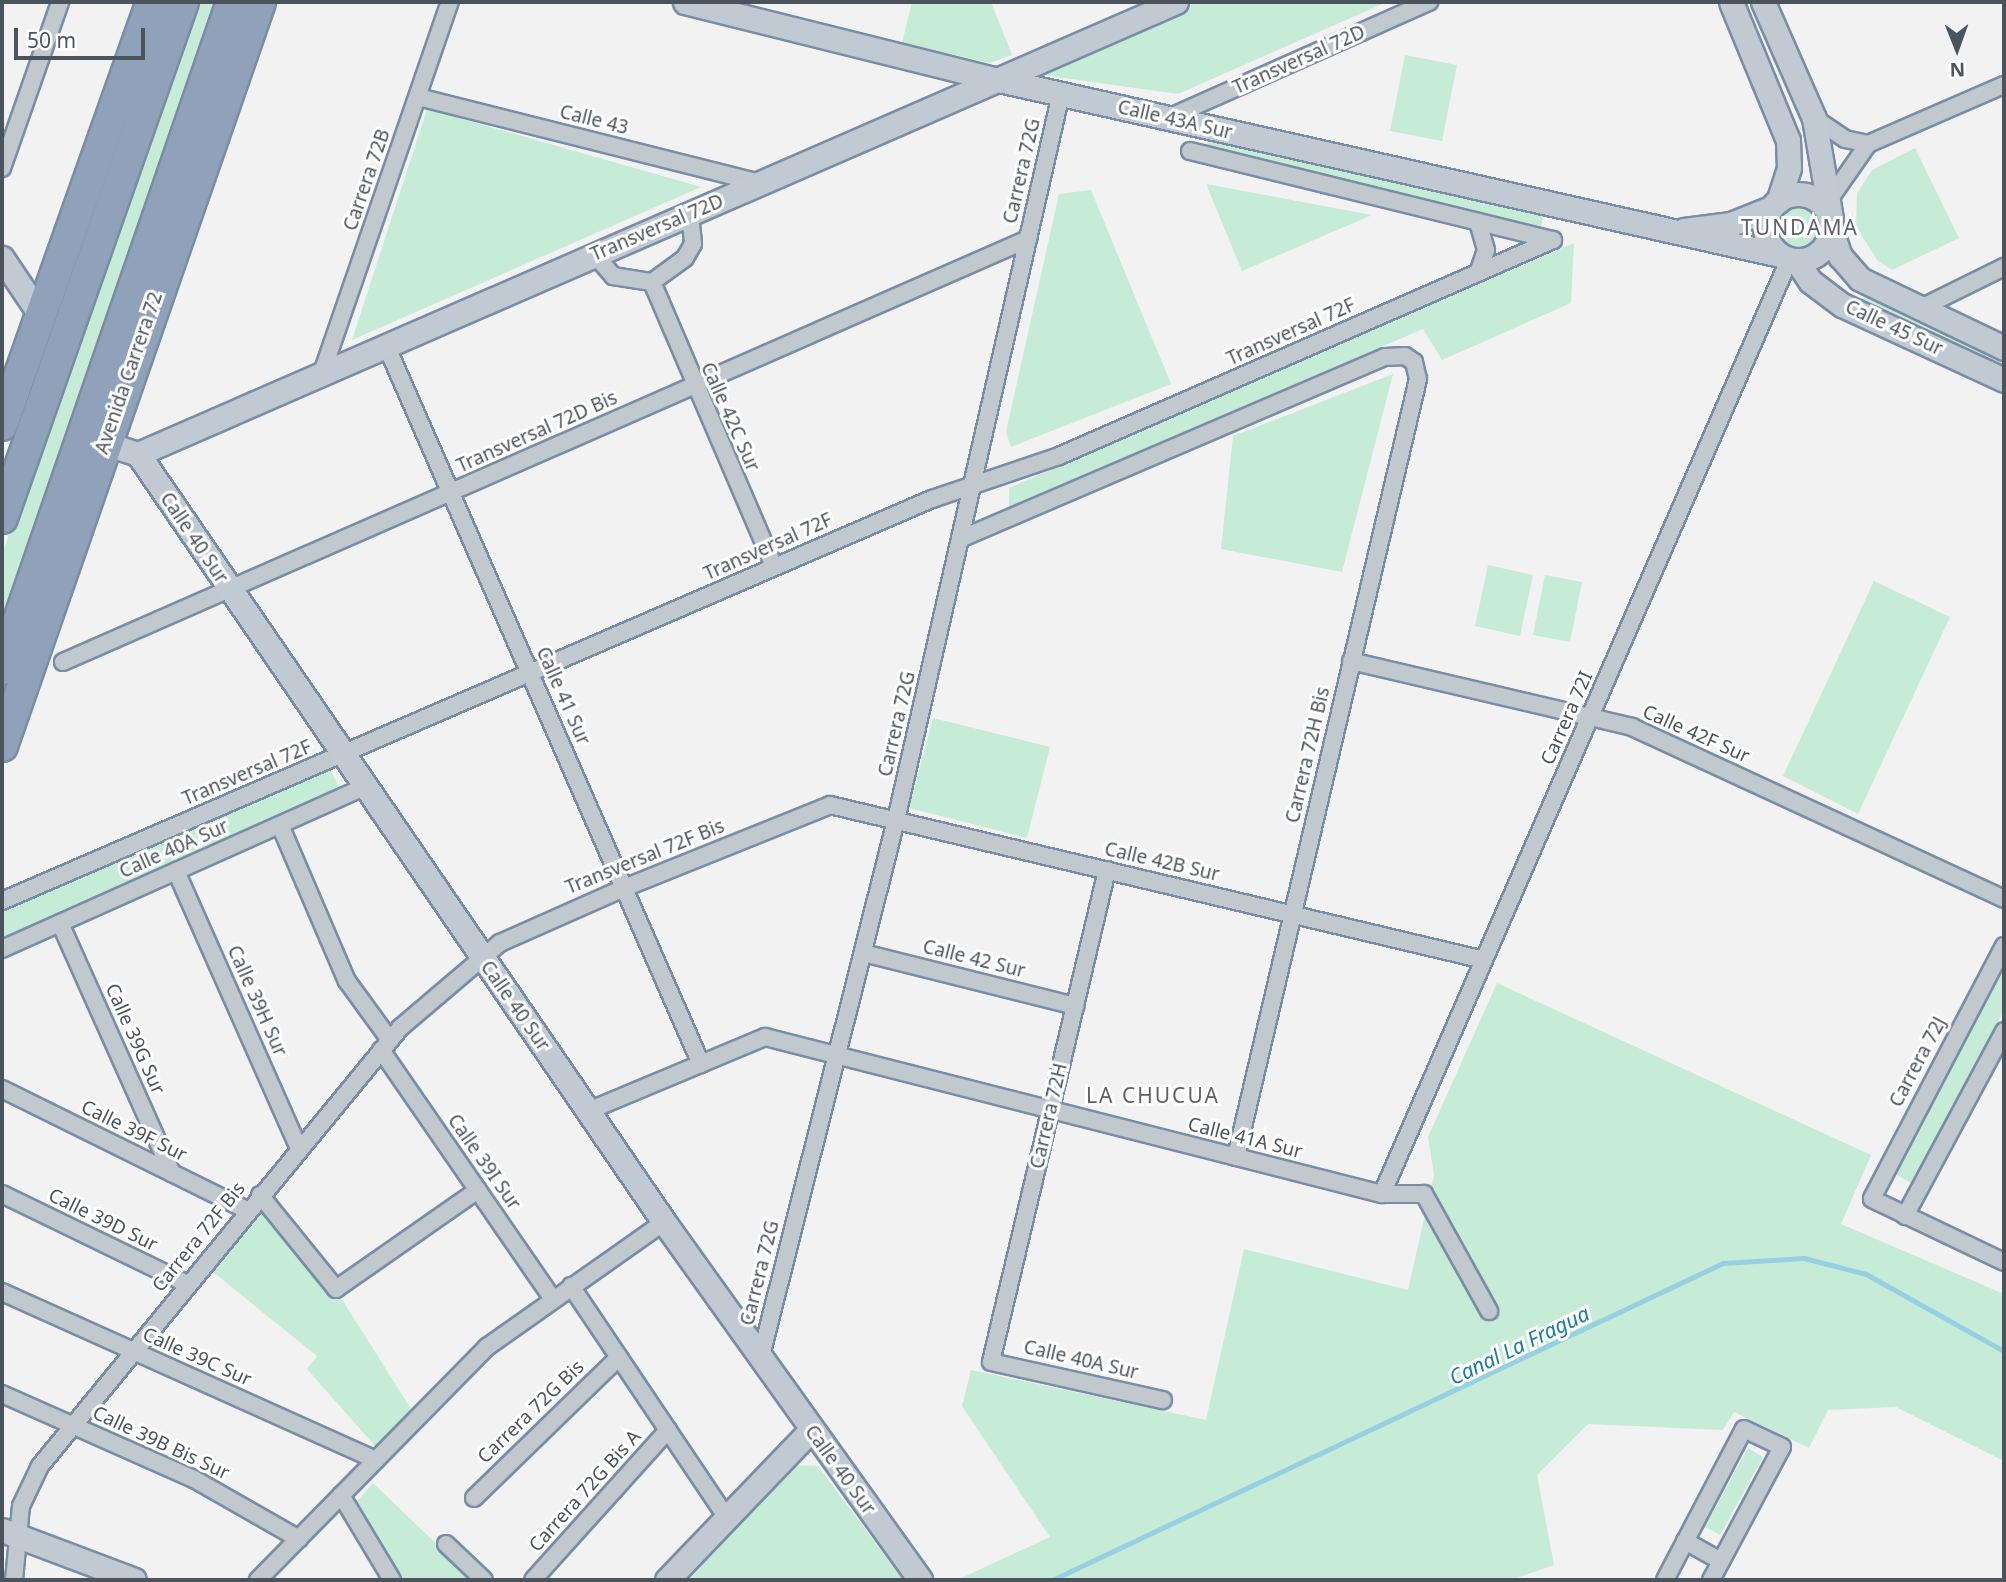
<!DOCTYPE html>
<html>
<head>
<meta charset="utf-8">
<style>
	body { margin:0 }
	#map { position:relative; width:2006px; height:1582px; overflow:hidden; background:#f3f2f2; font-family:"Noto Sans",sans-serif }
	div>[style] { position:absolute }
	.green>* { inset:0; background:#c6ebd6 }
	.round { border-radius:50% }
	.stream>* { height:5px; margin:-2.5px; padding:0 2.5px; transform-origin:2.5px; border-radius:2.5px; background:#98d0e3 }
	.roads { filter:drop-shadow(2px 0 #7a8da6) drop-shadow(-2px 0 #7a8da6) drop-shadow(0 2px #7a8da6) drop-shadow(0 -2px #7a8da6) }
	.street>* { height:16px; margin:-8px; padding:0 8px; transform-origin:8px; border-radius:8px; background:#c1c8ce }
	.secondary>* { height:23px; margin:-11.5px; padding:0 11.5px; transform-origin:11.5px; border-radius:11.5px; background:#c1c9d3 }
	.secondary>.ring { margin:-11.5px; padding:0; box-sizing:content-box; background:none; border:23px solid #c1c9d3; border-radius:50% }
	.highway>* { height:30px; margin:-15px; padding:0 15px; transform-origin:15px; border-radius:15px; background:#8fa2ba }
	span { translate:-50% -50%; white-space:nowrap; text-align:center; line-height:1.15; -webkit-text-stroke:6px #fff; paint-order:stroke }
	.street-label { font-size:19px; color:#4b545d }
	.neighbourhood-label { font-size:21px; color:#5f6166; letter-spacing:2px }
	.water-label { font-size:21px; color:#1c7d9f; font-style:italic }
	.frame { position:absolute; inset:0; border:4px solid #4b545d; pointer-events:none }
	.north { position:absolute; left:1922px; top:14px; width:70px; height:70px; -webkit-text-stroke:5px #fff; paint-order:stroke; rotate:179deg; font-size:19px; font-weight:700; line-height:28px; text-align:center; color:#4b545d }
	.north::after { content:''; display:block; margin:auto; width:24px; height:32px; background:#4b545d; clip-path:polygon(50% 0,100% 100%,50% 72%,0 100%) }
	.scale { position:absolute; left:14px; top:28px; width:131px; height:32px; box-sizing:border-box; border:4px solid #4b545d; border-top:0; padding-left:9px; font-size:21px; line-height:24px; white-space:nowrap; color:#4b545d; -webkit-text-stroke:5px #fff; paint-order:stroke }
</style>
</head>
<body>
<div id="map">
	<div class="green">
		<div style="clip-path:polygon(192px 2px,223px 2px,2px 617px,2px 555px)"></div>
		<div style="clip-path:polygon(912px 2px,991px 2px,1012px 55px,990px 63px,902px 43px)"></div>
		<div style="clip-path:polygon(1198px 2px,1387px 2px,1178px 94px,1036px 74px)"></div>
		<div style="clip-path:polygon(1405px 55px,1457px 65px,1442px 141px,1390px 131px)"></div>
		<div style="clip-path:polygon(427px 109px,701px 187px,352px 340px)"></div>
		<div style="clip-path:polygon(1209px 133px,1544px 211px,1541px 228px,1205px 150px)"></div>
		<div style="clip-path:polygon(1915px 148px,1959px 238px,1892px 270px,1877px 260px,1856px 226px,1857px 193px,1872px 170px)"></div>
		<div style="clip-path:polygon(1206px 184px,1372px 215px,1242px 271px)"></div>
		<div style="clip-path:polygon(1091px 190px,1171px 384px,1011px 447px,1006px 432px,1059px 194px)"></div>
		<div class="round" style="left:1779px;top:207px;width:40px;height:40px"></div>
		<div style="clip-path:polygon(1574px 243px,1571px 303px,1442px 360px,1423px 329px,1009px 507px,1009px 488px)"></div>
		<div style="clip-path:polygon(1864px 295px,2004px 359px,2004px 372px,1859px 305px)"></div>
		<div style="clip-path:polygon(1393px 374px,1342px 572px,1221px 549px,1233px 436px)"></div>
		<div style="clip-path:polygon(1488px 565px,1533px 575px,1520px 636px,1475px 626px)"></div>
		<div style="clip-path:polygon(1545px 575px,1582px 582px,1570px 642px,1533px 635px)"></div>
		<div style="clip-path:polygon(1874px 581px,1950px 617px,1858px 814px,1783px 776px)"></div>
		<div style="clip-path:polygon(933px 718px,1050px 747px,1027px 838px,909px 808px)"></div>
		<div style="clip-path:polygon(329px 768px,341px 790px,2px 939px,2px 910px)"></div>
		<div style="clip-path:polygon(2004px 968px,2004px 1010px,1913px 1184px,1895px 1174px)"></div>
		<div style="clip-path:polygon(1497px 983px,1871px 1155px,1841px 1224px,2004px 1294px,2004px 1461px,1896px 1407px,1828px 1410px,1809px 1448px,1734px 1412px,1723px 1430px,1588px 1424px,1537px 1475px,1554px 1565px,1511px 1580px,957px 1580px,1050px 1537px,962px 1406px,971px 1370px,1206px 1420px,1244px 1249px,1408px 1290px,1434px 1175px,1428px 1137px)"></div>
		<div style="clip-path:polygon(262px 1214px,341px 1298px,413px 1412px,376px 1447px,307px 1369px,317px 1356px,208px 1268px)"></div>
		<div style="clip-path:polygon(1748px 1448px,1763px 1457px,1720px 1535px,1705px 1527px)"></div>
		<div style="clip-path:polygon(794px 1465px,818px 1466px,903px 1580px,689px 1580px)"></div>
		<div style="clip-path:polygon(373px 1483px,474px 1580px,402px 1580px,357px 1501px)"></div>
	</div>
	<div class="stream">
		<div style="left:1052px;top:1580px;width:742px;rotate:-25.29deg"></div>
		<div style="left:1723px;top:1263px;width:81px;rotate:-3.5deg"></div>
		<div style="left:1804px;top:1258px;width:64px;rotate:14.5deg"></div>
		<div style="left:1866px;top:1274px;width:158px;rotate:29.2deg"></div>
	</div>
	<div class="roads">
		<div class="street">
			<div style="left:418px;top:97px;width:353px;rotate:14.1deg"></div>
			<div style="left:1168px;top:118px;width:286px;rotate:-24deg"></div>
			<div style="left:1814px;top:118px;width:37px;rotate:34deg"></div>
			<div style="left:1845px;top:139px;width:24px;rotate:12deg"></div>
			<div style="left:1190px;top:151px;width:374px;rotate:13.8deg"></div>
			<div style="left:2px;top:168px;width:176px;rotate:-70.7deg"></div>
			<div style="left:1829px;top:200px;width:68px;rotate:-55.1deg"></div>
			<div style="left:1868px;top:144px;width:148px;rotate:-23.5deg"></div>
			<div style="left:690px;top:214px;width:30px;rotate:84deg"></div>
			<div style="left:693px;top:244px;width:16px;rotate:120deg"></div>
			<div style="left:685px;top:258px;width:41px;rotate:144deg"></div>
			<div style="left:652px;top:282px;width:310px;rotate:66.8deg"></div>
			<div style="left:1478px;top:222px;width:29px;rotate:74deg"></div>
			<div style="left:1486px;top:250px;width:24px;rotate:109deg"></div>
			<div style="left:595px;top:255px;width:28px;rotate:49deg"></div>
			<div style="left:613px;top:276px;width:39px;rotate:9deg"></div>
			<div style="left:1921px;top:308px;width:93px;rotate:-26.3deg"></div>
			<div style="left:386px;top:345px;width:785px;rotate:66.34deg"></div>
			<div style="left:322px;top:373px;width:392px;rotate:-71deg"></div>
			<div style="left:960px;top:539px;width:462px;rotate:-23.2deg"></div>
			<div style="left:1385px;top:357px;width:20px;rotate:-3deg"></div>
			<div style="left:1405px;top:356px;width:11px;rotate:34deg"></div>
			<div style="left:1414px;top:362px;width:17px;rotate:77deg"></div>
			<div style="left:1418px;top:379px;width:799px;rotate:103.17deg"></div>
			<div style="left:1351px;top:661px;width:289px;rotate:13.2deg"></div>
			<div style="left:1632px;top:727px;width:410px;rotate:24.8deg"></div>
			<div style="left:63px;top:662px;width:1054px;rotate:-23.67deg"></div>
			<div style="left:280px;top:825px;width:170px;rotate:66.8deg"></div>
			<div style="left:347px;top:981px;width:73px;rotate:53.9deg"></div>
			<div style="left:1107px;top:870px;width:505px;rotate:103.27deg"></div>
			<div style="left:991px;top:1362px;width:176px;rotate:12.5deg"></div>
			<div style="left:176px;top:871px;width:303px;rotate:66.1deg"></div>
			<div style="left:2px;top:901px;width:1013px;rotate:-23.38deg"></div>
			<div style="left:932px;top:499px;width:134px;rotate:-18.7deg"></div>
			<div style="left:1059px;top:456px;width:539px;rotate:-23.62deg"></div>
			<div style="left:60px;top:923px;width:274px;rotate:65.9deg"></div>
			<div style="left:2004px;top:946px;width:285px;rotate:117.6deg"></div>
			<div style="left:1872px;top:1199px;width:146px;rotate:25.5deg"></div>
			<div style="left:2px;top:949px;width:398px;rotate:-24.1deg"></div>
			<div style="left:863px;top:953px;width:219px;rotate:14deg"></div>
			<div style="left:381px;top:1050px;width:303px;rotate:55.4deg"></div>
			<div style="left:2px;top:1089px;width:273px;rotate:26.3deg"></div>
			<div style="left:588px;top:1111px;width:192px;rotate:-22.7deg"></div>
			<div style="left:765px;top:1037px;width:637px;rotate:14.28deg"></div>
			<div style="left:1382px;top:1194px;width:42px"></div>
			<div style="left:1424px;top:1194px;width:134px;rotate:60.9deg"></div>
			<div style="left:2px;top:1194px;width:206px;rotate:25.9deg"></div>
			<div style="left:1382px;top:1194px;width:1021px;rotate:-66.45deg"></div>
			<div style="left:260px;top:1195px;width:121px;rotate:51deg"></div>
			<div style="left:336px;top:1289px;width:173px;rotate:-34.9deg"></div>
			<div style="left:1905px;top:1216px;width:210px;rotate:-61.8deg"></div>
			<div style="left:571px;top:1286px;width:280px;rotate:56.1deg"></div>
			<div style="left:2px;top:1292px;width:410px;rotate:24.2deg"></div>
			<div style="left:760px;top:1360px;width:557px;rotate:-75.86deg"></div>
			<div style="left:896px;top:820px;width:745px;rotate:-77.2deg"></div>
			<div style="left:2px;top:1394px;width:210px;rotate:23.9deg"></div>
			<div style="left:194px;top:1479px;width:121px;rotate:29.7deg"></div>
			<div style="left:341px;top:1495px;width:99px;rotate:59deg"></div>
			<div style="left:474px;top:1498px;width:202px;rotate:-44.2deg"></div>
			<div style="left:1685px;top:1541px;width:41px;rotate:29.1deg"></div>
			<div style="left:446px;top:1544px;width:52px;rotate:43.5deg"></div>
			<div style="left:14px;top:1580px;width:74px;rotate:-84.6deg"></div>
			<div style="left:21px;top:1506px;width:44px;rotate:-64.6deg"></div>
			<div style="left:40px;top:1466px;width:567px;rotate:-50.58deg"></div>
			<div style="left:400px;top:1028px;width:131px;rotate:-40.4deg"></div>
			<div style="left:500px;top:943px;width:136px;rotate:-23.9deg"></div>
			<div style="left:624px;top:888px;width:222px;rotate:-21.9deg"></div>
			<div style="left:830px;top:805px;width:672px;rotate:13.33deg"></div>
			<div style="left:258px;top:1580px;width:327px;rotate:-45.5deg"></div>
			<div style="left:487px;top:1347px;width:217px;rotate:-35.2deg"></div>
			<div style="left:533px;top:1580px;width:202px;rotate:-48deg"></div>
			<div style="left:1665px;top:1580px;width:170px;rotate:-62.4deg"></div>
			<div style="left:1744px;top:1429px;width:42px;rotate:25.3deg"></div>
			<div style="left:1782px;top:1447px;width:151px;rotate:118.1deg"></div>
		</div>
		<div class="secondary">
			<div style="left:685px;top:2px;width:324px;rotate:14deg"></div>
			<div style="left:999px;top:80px;width:800px;rotate:12.63deg"></div>
			<div style="left:1731px;top:2px;width:149px;rotate:67.6deg"></div>
			<div style="left:1788px;top:140px;width:28px;rotate:88deg"></div>
			<div style="left:1789px;top:168px;width:35px;rotate:108deg"></div>
			<div style="left:1763px;top:2px;width:127px;rotate:66.3deg"></div>
			<div style="left:1814px;top:118px;width:102px;rotate:80.4deg"></div>
			<div class="ring" style="left:1765px;top:194px;width:43px;height:43px"></div>
			<div style="left:1684px;top:230px;width:47px;rotate:-7.3deg"></div>
			<div style="left:1731px;top:224px;width:43px;rotate:-21.8deg"></div>
			<div style="left:1831px;top:230px;width:28px;rotate:71deg"></div>
			<div style="left:1840px;top:256px;width:30px;rotate:49deg"></div>
			<div style="left:1860px;top:279px;width:160px;rotate:25.6deg"></div>
			<div style="left:2px;top:258px;width:70px;rotate:56.1deg"></div>
			<div style="left:1796px;top:260px;width:25px;rotate:56deg"></div>
			<div style="left:1810px;top:281px;width:40px;rotate:37deg"></div>
			<div style="left:1842px;top:305px;width:179px;rotate:24.8deg"></div>
			<div style="left:104px;top:443px;width:36px;rotate:18deg"></div>
			<div style="left:138px;top:454px;width:931px;rotate:55.59deg"></div>
			<div style="left:664px;top:1222px;width:440px;rotate:54.4deg"></div>
			<div style="left:138px;top:454px;width:1132px;rotate:-23.53deg"></div>
			<div style="left:2px;top:1530px;width:141px;rotate:20.7deg"></div>
			<div style="left:667px;top:1580px;width:208px;rotate:-46.2deg"></div>
		</div>
		<div class="highway">
			<div style="left:2px;top:425px;width:449px;rotate:-70.5deg"></div>
			<div style="left:2px;top:518px;width:547px;rotate:-70.67deg"></div>
			<div style="left:2px;top:669px;width:706px;rotate:-70.97deg"></div>
			<div style="left:2px;top:746px;width:787px;rotate:-70.87deg"></div>
		</div>
	</div>
	<div class="street-label">
		<span style="left:1299px;top:60px;rotate:-24deg">Transversal 72D</span>
		<span style="left:594px;top:120px;rotate:14deg">Calle 43</span>
		<span style="left:1175px;top:120px;rotate:13deg">Calle 43A Sur</span>
		<span style="left:1022px;top:171px;rotate:-77deg">Carrera 72G</span>
		<span style="left:367px;top:180px;rotate:-71deg">Carrera 72B</span>
		<span style="left:657px;top:228px;rotate:-23deg">Transversal 72D</span>
		<span style="left:1894px;top:328px;rotate:25deg">Calle 45 Sur</span>
		<span style="left:1291px;top:332px;rotate:-24deg">Transversal 72F</span>
		<span style="left:129px;top:373px;rotate:-71deg">Avenida Carrera 72</span>
		<span style="left:730px;top:417px;rotate:66deg">Calle 42C Sur</span>
		<span style="left:537px;top:432px;rotate:-24deg">Transversal 72D Bis</span>
		<span style="left:194px;top:538px;rotate:56deg">Calle 40 Sur</span>
		<span style="left:768px;top:547px;rotate:-24deg">Transversal 72F</span>
		<span style="left:563px;top:696px;rotate:66deg">Calle 41 Sur</span>
		<span style="left:1567px;top:718px;rotate:-66deg">Carrera 72I</span>
		<span style="left:897px;top:724px;rotate:-77deg">Carrera 72G</span>
		<span style="left:1696px;top:734px;rotate:24deg">Calle 42F Sur</span>
		<span style="left:1308px;top:755px;rotate:-77deg">Carrera 72H Bis</span>
		<span style="left:247px;top:773px;rotate:-23deg">Transversal 72F</span>
		<span style="left:174px;top:849px;rotate:-24deg">Calle 40A Sur</span>
		<span style="left:645px;top:857px;rotate:-22deg">Transversal 72F Bis</span>
		<span style="left:1162px;top:862px;rotate:13deg">Calle 42B Sur</span>
		<span style="left:974px;top:959px;rotate:14deg">Calle 42 Sur</span>
		<span style="left:257px;top:1001px;rotate:66deg">Calle 39H Sur</span>
		<span style="left:515px;top:1006px;rotate:55deg">Calle 40 Sur</span>
		<span style="left:135px;top:1039px;rotate:66deg">Calle 39G Sur</span>
		<span style="left:1918px;top:1062px;rotate:-62deg">Carrera 72J</span>
		<span style="left:1049px;top:1116px;rotate:-77deg">Carrera 72H</span>
		<span style="left:134px;top:1131px;rotate:26deg">Calle 39F Sur</span>
		<span style="left:1245px;top:1138px;rotate:14deg">Calle 41A Sur</span>
		<span style="left:484px;top:1162px;rotate:55deg">Calle 39I Sur</span>
		<span style="left:103px;top:1220px;rotate:26deg">Calle 39D Sur</span>
		<span style="left:199px;top:1237px;rotate:-51deg">Carrera 72F Bis</span>
		<span style="left:760px;top:1273px;rotate:-76deg">Carrera 72G</span>
		<span style="left:197px;top:1357px;rotate:24deg">Calle 39C Sur</span>
		<span style="left:1081px;top:1360px;rotate:13deg">Calle 40A Sur</span>
		<span style="left:531px;top:1412px;rotate:-44deg">Carrera 72G Bis</span>
		<span style="left:161px;top:1443px;rotate:25deg">Calle 39B Bis Sur</span>
		<span style="left:840px;top:1470px;rotate:54deg">Calle 40 Sur</span>
		<span style="left:585px;top:1491px;rotate:-48deg">Carrera 72G Bis A</span>
	</div>
	<div class="neighbourhood-label">
		<span style="left:1800px;top:227px">TUNDAMA</span>
		<span style="left:1153px;top:1095px">LA CHUCUA</span>
	</div>
	<div class="water-label">
		<span style="left:1519px;top:1345px;rotate:-26deg">Canal La Fragua</span>
	</div>
	<div class="frame"></div>
	<div class="north">N</div>
	<div class="scale">50 m</div>
</div>
</body>
</html>
